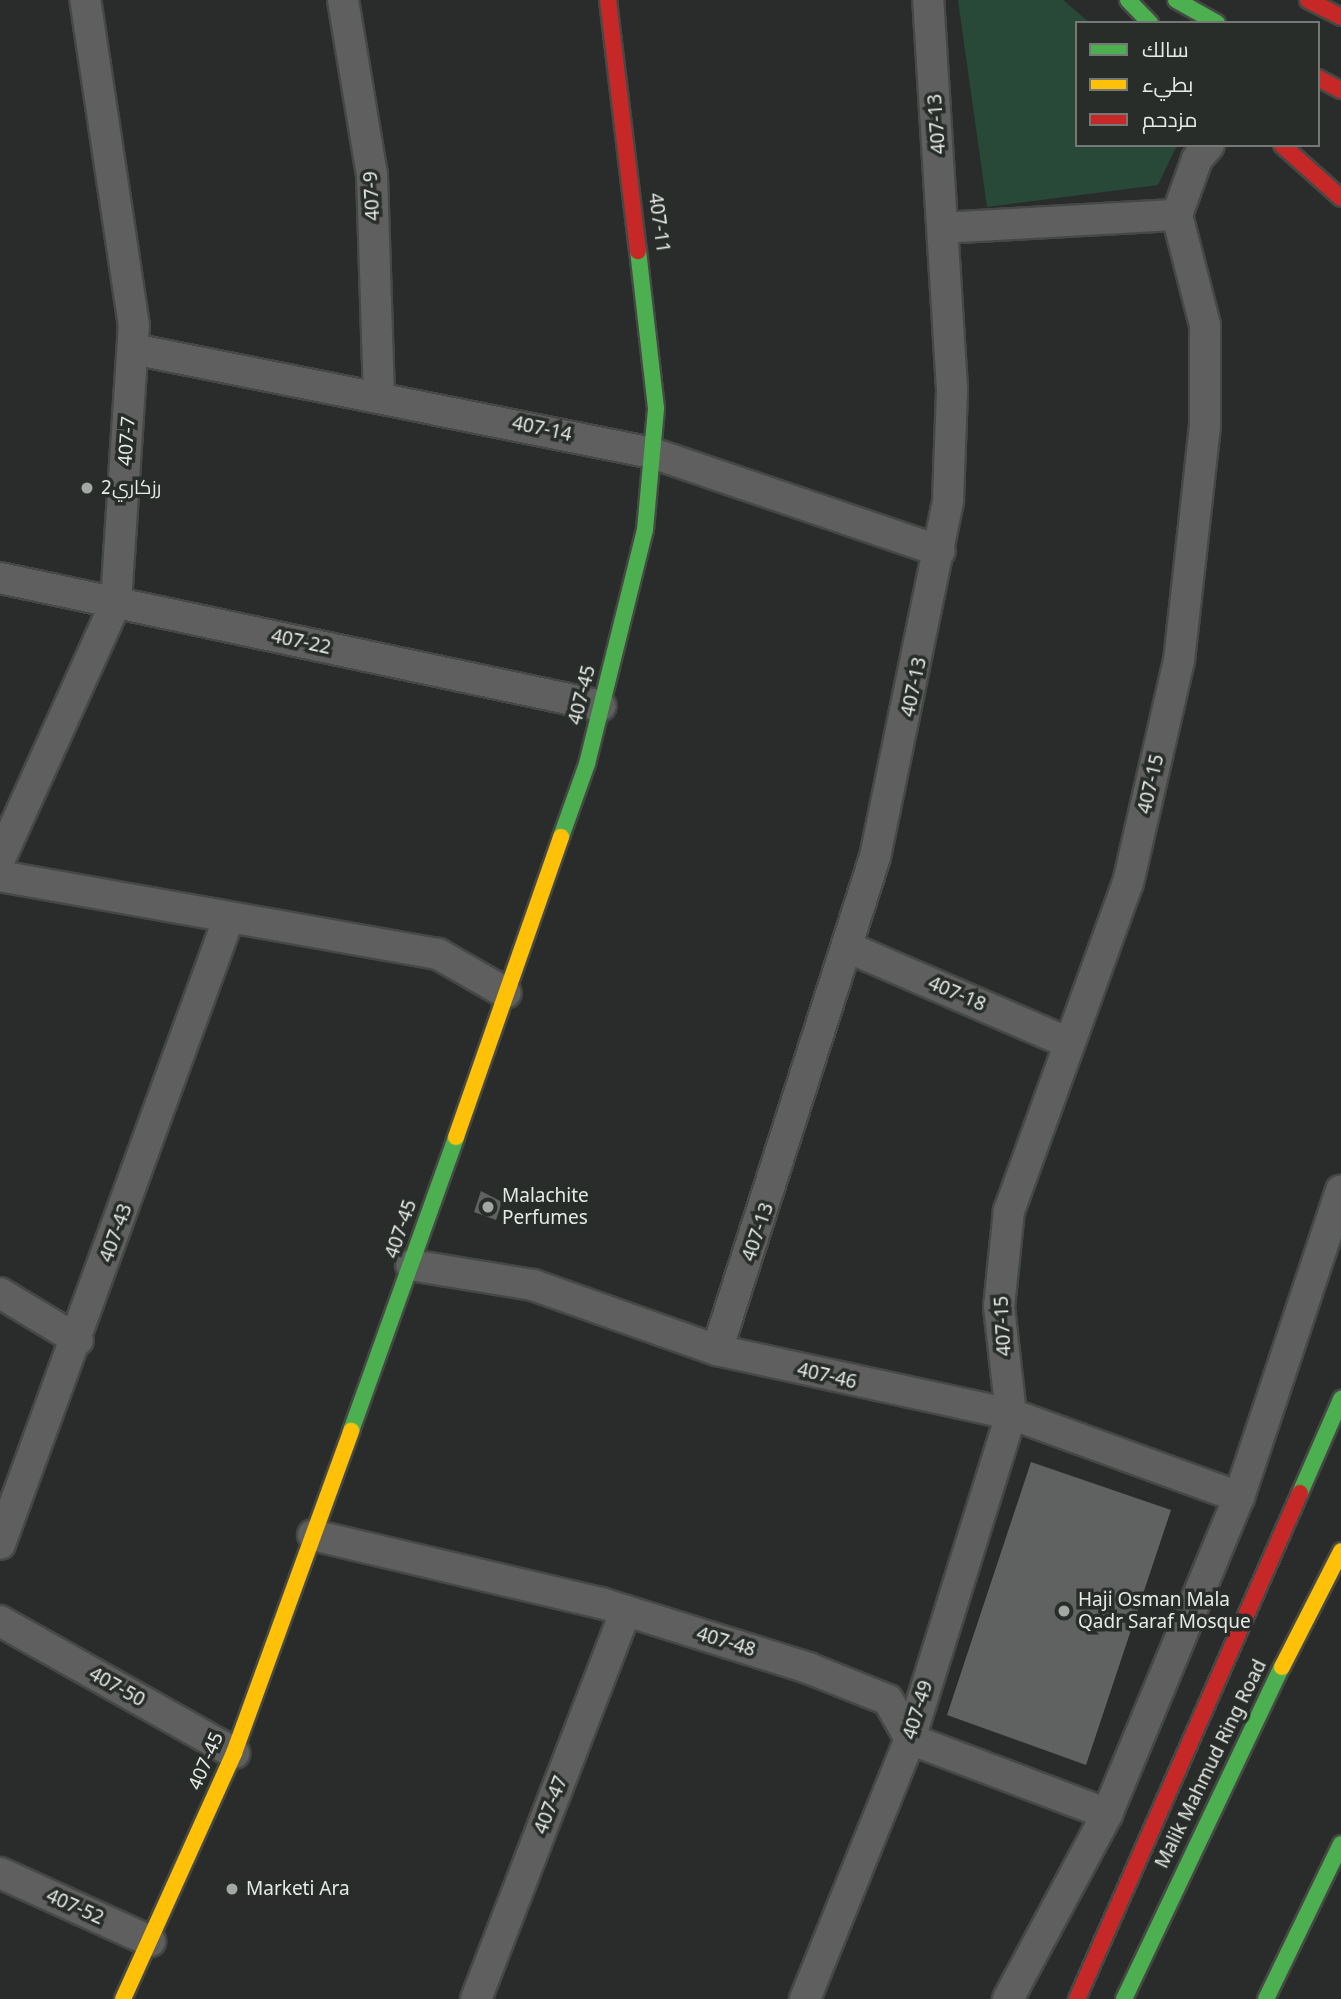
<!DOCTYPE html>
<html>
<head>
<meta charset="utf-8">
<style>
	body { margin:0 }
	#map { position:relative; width:1341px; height:1999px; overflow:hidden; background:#292c2a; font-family:"Noto Sans",Cairo,sans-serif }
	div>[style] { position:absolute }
	.green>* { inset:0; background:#284937 }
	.building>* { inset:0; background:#606261 }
	.roads { filter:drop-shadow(2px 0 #454845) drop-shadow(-2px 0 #454845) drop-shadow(0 2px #454845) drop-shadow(0 -2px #454845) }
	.street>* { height:30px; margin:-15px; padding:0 15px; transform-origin:15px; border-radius:15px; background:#5e5f5e }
	.fast>* { height:16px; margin:-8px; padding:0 8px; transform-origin:8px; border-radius:8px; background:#4caf50 }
	.slow>* { height:16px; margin:-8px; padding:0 8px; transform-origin:8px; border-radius:8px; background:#ffc107 }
	.jam>* { height:16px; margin:-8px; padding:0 8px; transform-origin:8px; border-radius:8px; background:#c62828 }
	.dots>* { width:19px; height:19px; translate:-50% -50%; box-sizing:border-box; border:4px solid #282d2a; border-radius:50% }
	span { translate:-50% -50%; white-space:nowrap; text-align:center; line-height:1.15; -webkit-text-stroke:7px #282d2a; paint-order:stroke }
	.street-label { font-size:19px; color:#e6eae7 }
	.poi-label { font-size:19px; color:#e6eae7 }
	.left { translate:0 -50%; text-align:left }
	.legend { position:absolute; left:1075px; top:21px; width:245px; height:126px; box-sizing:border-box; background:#282d2a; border:2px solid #747976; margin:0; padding:9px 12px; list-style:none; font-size:21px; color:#e6eae7 }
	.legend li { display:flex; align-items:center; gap:14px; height:35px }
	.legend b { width:35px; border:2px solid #747976 }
</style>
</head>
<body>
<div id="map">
	<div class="green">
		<div style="clip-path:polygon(958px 0,1063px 0,1090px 23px,1077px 23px,1077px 145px,1177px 145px,1158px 185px,987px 207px)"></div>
	</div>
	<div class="building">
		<div style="clip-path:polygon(481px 1191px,502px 1202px,496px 1220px,474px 1212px)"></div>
		<div style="clip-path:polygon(1031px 1462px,1171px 1510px,1086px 1765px,947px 1715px)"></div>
	</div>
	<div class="roads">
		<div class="street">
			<div style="left:343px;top:0;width:177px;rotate:80.6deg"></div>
			<div style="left:372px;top:175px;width:220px;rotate:88.2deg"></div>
			<div style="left:943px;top:228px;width:234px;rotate:-3.2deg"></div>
			<div style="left:133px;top:349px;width:529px;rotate:11.33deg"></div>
			<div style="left:652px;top:453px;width:304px;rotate:18.8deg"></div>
			<div style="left:0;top:578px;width:614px;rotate:12.02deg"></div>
			<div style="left:0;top:859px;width:282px;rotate:-65.7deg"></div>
			<div style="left:116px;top:602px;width:277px;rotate:-86.3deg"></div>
			<div style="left:134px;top:326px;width:330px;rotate:-98.5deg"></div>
			<div style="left:0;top:876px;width:445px;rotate:10.1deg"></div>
			<div style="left:438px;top:954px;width:78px;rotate:29.8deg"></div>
			<div style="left:847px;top:947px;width:240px;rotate:23.4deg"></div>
			<div style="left:411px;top:1265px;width:124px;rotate:9.3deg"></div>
			<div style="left:533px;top:1285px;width:195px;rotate:19.5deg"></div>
			<div style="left:717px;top:1350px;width:301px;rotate:12.3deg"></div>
			<div style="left:1011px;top:1414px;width:243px;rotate:20deg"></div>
			<div style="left:0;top:1293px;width:91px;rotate:31.1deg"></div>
			<div style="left:717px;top:1350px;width:518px;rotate:-72.23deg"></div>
			<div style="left:875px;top:857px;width:364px;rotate:-78.4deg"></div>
			<div style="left:948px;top:500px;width:111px;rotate:-87.9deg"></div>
			<div style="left:952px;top:389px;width:390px;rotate:-93.5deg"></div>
			<div style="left:313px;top:1535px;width:296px;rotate:13.3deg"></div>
			<div style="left:601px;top:1603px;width:217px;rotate:17.4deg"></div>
			<div style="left:808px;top:1668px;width:86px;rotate:21.8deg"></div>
			<div style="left:888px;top:1700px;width:45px;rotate:60.6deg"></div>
			<div style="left:910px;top:1739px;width:211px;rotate:20.8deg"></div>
			<div style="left:0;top:1544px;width:664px;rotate:-69.93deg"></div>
			<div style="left:0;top:1621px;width:269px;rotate:29.4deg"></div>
			<div style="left:0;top:1873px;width:165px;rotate:24.4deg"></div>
			<div style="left:476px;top:1999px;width:416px;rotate:-68.9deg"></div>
			<div style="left:805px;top:1999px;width:280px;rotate:-68deg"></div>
			<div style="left:910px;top:1739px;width:340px;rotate:-72.7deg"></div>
			<div style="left:1011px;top:1414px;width:108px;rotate:-96.4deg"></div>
			<div style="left:999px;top:1307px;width:97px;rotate:-84.1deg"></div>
			<div style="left:1009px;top:1211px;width:349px;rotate:-70.1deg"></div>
			<div style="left:1128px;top:883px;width:228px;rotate:-77.1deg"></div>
			<div style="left:1179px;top:661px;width:237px;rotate:-83.7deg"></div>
			<div style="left:1205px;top:425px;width:100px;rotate:-90deg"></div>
			<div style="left:1205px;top:325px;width:114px;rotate:-104.3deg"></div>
			<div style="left:1177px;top:215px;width:59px;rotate:-70.3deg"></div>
			<div style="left:1197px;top:159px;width:18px;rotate:-49deg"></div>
			<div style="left:1008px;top:1999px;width:210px;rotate:-61.8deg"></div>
			<div style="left:1107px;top:1814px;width:343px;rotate:-67.4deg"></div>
			<div style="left:1239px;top:1497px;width:323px;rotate:-71.6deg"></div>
		</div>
		<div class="fast">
			<div style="left:1128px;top:0;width:32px;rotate:46deg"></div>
			<div style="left:1176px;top:0;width:47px;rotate:29.3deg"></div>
			<div style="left:561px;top:837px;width:77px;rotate:-70.4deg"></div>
			<div style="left:587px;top:764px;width:241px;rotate:-76.1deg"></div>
			<div style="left:645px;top:530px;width:122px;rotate:-84.8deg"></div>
			<div style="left:656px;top:408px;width:158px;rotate:-96.5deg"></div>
			<div style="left:351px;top:1431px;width:312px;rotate:-70.3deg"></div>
			<div style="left:1300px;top:1493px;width:103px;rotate:-66.4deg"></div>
			<div style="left:1124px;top:1999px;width:368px;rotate:-64.6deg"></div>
			<div style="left:1266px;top:1999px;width:172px;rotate:-64.2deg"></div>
		</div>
		<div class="slow">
			<div style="left:456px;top:1137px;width:318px;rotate:-70.7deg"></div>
			<div style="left:1282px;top:1667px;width:130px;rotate:-63deg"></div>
			<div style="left:123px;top:1999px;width:270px;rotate:-65.7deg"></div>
			<div style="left:234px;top:1753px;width:343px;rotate:-70deg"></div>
		</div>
		<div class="jam">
			<div style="left:608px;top:0;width:253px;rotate:83.2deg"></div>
			<div style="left:1308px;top:0;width:37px;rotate:27deg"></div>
			<div style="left:1318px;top:78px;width:26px;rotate:28deg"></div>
			<div style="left:1282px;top:145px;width:79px;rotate:41.9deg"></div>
			<div style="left:1077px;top:1999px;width:553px;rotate:-66.22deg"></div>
		</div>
	</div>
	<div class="dots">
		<div style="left:87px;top:488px;background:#a4a8a5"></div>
		<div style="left:488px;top:1207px;background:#a4a8a5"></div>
		<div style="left:1064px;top:1611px;background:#a4a8a5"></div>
		<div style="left:232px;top:1889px;background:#a4a8a5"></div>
	</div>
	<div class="street-label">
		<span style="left:937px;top:124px;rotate:-94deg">407-13</span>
		<span style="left:372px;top:196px;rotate:-93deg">407-9</span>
		<span style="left:659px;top:223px;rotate:82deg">407-11</span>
		<span style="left:542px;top:429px;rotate:12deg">407-14</span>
		<span style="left:127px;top:441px;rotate:-86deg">407-7</span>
		<span style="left:301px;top:642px;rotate:12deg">407-22</span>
		<span style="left:914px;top:687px;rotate:-78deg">407-13</span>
		<span style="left:582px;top:695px;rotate:-76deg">407-45</span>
		<span style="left:1151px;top:784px;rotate:-77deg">407-15</span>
		<span style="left:957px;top:994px;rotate:23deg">407-18</span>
		<span style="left:401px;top:1229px;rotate:-71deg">407-45</span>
		<span style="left:758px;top:1232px;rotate:-71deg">407-13</span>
		<span style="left:116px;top:1233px;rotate:-70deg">407-43</span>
		<span style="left:1003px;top:1326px;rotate:-93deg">407-15</span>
		<span style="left:827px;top:1376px;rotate:13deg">407-46</span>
		<span style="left:726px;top:1642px;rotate:17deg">407-48</span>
		<span style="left:117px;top:1687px;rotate:29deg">407-50</span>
		<span style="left:918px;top:1710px;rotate:-73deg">407-49</span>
		<span style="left:206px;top:1761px;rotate:-67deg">407-45</span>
		<span style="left:1211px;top:1764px;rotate:-64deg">Malik Mahmud Ring Road</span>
		<span style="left:551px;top:1805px;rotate:-69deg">407-47</span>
		<span style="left:75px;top:1907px;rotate:24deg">407-52</span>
	</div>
	<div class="poi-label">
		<span class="left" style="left:101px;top:488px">رزكاري2</span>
		<span class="left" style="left:502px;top:1207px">Malachite<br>Perfumes</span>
		<span class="left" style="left:1078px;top:1611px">Haji Osman Mala<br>Qadr Saraf Mosque</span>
		<span class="left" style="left:246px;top:1889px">Marketi Ara</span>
	</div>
	<ul class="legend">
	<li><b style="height:9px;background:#4caf50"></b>سالك</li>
	<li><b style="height:9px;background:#ffc107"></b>بطيء</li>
	<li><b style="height:9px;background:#c62828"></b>مزدحم</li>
	</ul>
</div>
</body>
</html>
